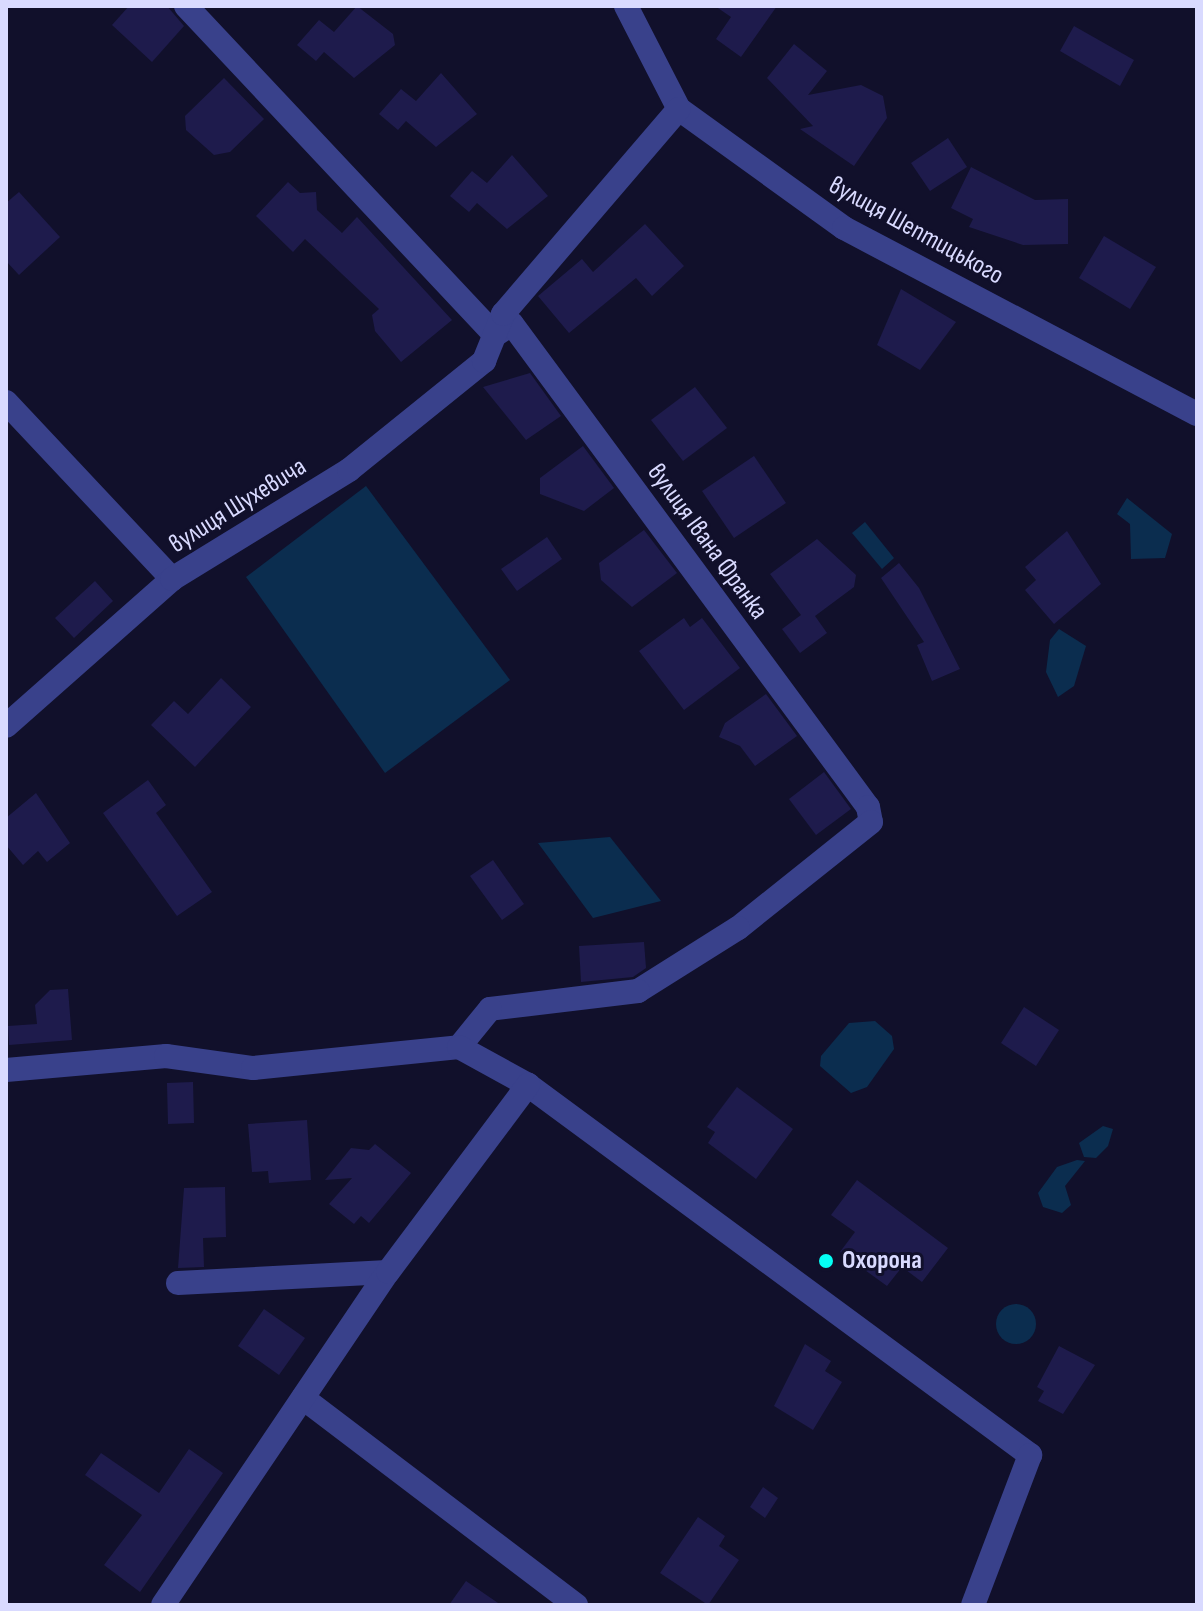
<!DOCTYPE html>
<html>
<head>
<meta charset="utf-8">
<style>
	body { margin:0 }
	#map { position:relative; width:1203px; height:1611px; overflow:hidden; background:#11102b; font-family:"Sofia Sans Condensed",sans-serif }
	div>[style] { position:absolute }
	.water>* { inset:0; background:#0b2d4f }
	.round { border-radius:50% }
	.building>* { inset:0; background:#1e1b4c }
	.minor>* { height:24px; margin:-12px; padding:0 12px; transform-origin:12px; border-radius:12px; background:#39418b }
	.dots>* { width:22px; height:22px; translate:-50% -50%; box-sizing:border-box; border:4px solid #11102b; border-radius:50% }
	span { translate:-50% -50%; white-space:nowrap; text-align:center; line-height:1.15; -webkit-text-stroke:6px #11102b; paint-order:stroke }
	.street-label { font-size:26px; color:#d9daff }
	.poi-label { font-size:26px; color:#d9daff; font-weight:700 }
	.left { translate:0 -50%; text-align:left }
	.frame { position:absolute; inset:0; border:8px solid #d9daff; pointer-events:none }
</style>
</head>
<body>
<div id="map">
	<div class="water">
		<div style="clip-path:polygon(366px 486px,510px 680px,385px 773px,246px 577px)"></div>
		<div style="clip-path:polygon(1127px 498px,1172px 534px,1165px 558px,1131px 559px,1130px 524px,1117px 514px)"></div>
		<div style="clip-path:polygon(865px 522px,894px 558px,882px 569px,852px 533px)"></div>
		<div style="clip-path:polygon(1059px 629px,1086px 646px,1074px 686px,1058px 697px,1046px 672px,1050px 640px)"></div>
		<div style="clip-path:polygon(610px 837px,661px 901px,593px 918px,538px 843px)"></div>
		<div style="clip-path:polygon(875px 1021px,892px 1036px,894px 1049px,867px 1087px,851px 1093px,820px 1066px,821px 1056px,849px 1023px)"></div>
		<div style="clip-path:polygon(1103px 1126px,1113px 1129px,1108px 1146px,1096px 1158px,1084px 1157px,1079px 1143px)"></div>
		<div style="clip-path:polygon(1077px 1160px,1085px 1161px,1065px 1186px,1071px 1205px,1062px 1213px,1043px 1207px,1038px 1193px,1057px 1167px)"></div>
		<div class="round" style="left:996px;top:1304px;width:40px;height:40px"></div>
	</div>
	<div class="building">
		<div style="clip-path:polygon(129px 6px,167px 6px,184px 26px,152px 62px,112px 25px)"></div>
		<div style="clip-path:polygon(357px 6px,393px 34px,395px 45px,354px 78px,324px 52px,316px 61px,297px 45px,319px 20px,334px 32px)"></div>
		<div style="clip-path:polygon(715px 6px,777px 6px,741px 57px,716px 39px,731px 17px)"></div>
		<div style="clip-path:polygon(1074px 26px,1134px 60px,1120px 86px,1060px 51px)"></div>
		<div style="clip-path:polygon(794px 44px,827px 71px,808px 95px,861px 85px,883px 96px,887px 118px,854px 166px,800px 129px,813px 126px,767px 78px)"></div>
		<div style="clip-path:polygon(441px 73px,477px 114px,436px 147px,406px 121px,398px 130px,379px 114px,401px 89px,416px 101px)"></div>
		<div style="clip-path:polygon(224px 78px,264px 119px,230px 152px,214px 155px,186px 130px,185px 116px)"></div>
		<div style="clip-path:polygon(948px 138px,967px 167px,930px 191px,911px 163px)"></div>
		<div style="clip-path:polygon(512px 155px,548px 196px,507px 229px,477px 203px,469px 212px,450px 196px,472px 171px,487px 183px)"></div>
		<div style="clip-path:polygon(971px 167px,1035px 200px,1068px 199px,1068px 244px,1023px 245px,969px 227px,973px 219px,951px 208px)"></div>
		<div style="clip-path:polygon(288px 182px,300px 193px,316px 192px,317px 210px,342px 233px,357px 217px,452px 320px,401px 362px,375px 331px,372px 315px,379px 309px,305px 239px,293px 252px,256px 216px)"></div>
		<div style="clip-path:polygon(19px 192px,60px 237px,19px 275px,6px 261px,6px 203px)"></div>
		<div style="clip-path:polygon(645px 224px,684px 266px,652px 296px,636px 278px,569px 333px,538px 296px,582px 259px,593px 272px)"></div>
		<div style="clip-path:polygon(1104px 236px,1156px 267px,1130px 309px,1079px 278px)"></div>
		<div style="clip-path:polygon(901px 289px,956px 322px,920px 370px,877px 345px)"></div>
		<div style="clip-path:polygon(530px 373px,561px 416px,526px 440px,483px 387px)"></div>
		<div style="clip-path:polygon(695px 387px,727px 428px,683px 461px,651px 420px)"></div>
		<div style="clip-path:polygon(583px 446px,614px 488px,584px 511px,540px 494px,540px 478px)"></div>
		<div style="clip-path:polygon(754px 456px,786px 503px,734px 538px,702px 491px)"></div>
		<div style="clip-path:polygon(644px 530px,677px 573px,632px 607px,601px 580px,599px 563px)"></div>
		<div style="clip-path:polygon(1067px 531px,1101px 584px,1054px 624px,1025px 590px,1036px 580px,1025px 567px)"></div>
		<div style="clip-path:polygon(547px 537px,562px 559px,517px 591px,501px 569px)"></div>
		<div style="clip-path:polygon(817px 539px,856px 575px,854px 587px,815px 616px,827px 633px,800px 653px,782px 629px,801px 615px,770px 574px)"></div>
		<div style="clip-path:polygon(899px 563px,919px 588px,960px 669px,932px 681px,917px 645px,924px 642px,881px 578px)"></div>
		<div style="clip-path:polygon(95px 581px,113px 601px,74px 638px,55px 618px)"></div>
		<div style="clip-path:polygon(684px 618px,690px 627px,702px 618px,740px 668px,684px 710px,639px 651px)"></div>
		<div style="clip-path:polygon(221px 678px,251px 707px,195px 767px,151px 725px,174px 701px,188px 714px)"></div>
		<div style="clip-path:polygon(766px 694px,797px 736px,755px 766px,740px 746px,719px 737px,725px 723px)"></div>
		<div style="clip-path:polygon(824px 772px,851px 809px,816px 835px,789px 799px)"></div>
		<div style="clip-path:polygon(148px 780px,166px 805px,156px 813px,212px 892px,177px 916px,103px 813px)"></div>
		<div style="clip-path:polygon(36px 793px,70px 843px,47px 862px,38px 851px,23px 865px,6px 845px,6px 818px)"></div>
		<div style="clip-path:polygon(493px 860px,524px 904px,502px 920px,470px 876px)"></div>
		<div style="clip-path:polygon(644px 942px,646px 968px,633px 977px,581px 982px,579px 946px)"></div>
		<div style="clip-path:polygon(68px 989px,72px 1040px,9px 1045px,8px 1026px,37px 1024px,35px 1005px,50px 990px)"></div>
		<div style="clip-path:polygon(1024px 1007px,1059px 1030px,1036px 1066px,1001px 1043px)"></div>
		<div style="clip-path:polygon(193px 1082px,194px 1123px,168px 1124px,167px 1083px)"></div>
		<div style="clip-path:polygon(737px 1087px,793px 1129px,756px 1179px,708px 1143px,715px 1132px,707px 1127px)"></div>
		<div style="clip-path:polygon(307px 1120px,311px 1180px,269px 1183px,268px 1171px,252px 1172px,248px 1124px)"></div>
		<div style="clip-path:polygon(375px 1144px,411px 1173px,369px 1223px,361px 1216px,354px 1224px,329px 1204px,352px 1178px,325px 1180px,351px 1148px,369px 1150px)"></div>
		<div style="clip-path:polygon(857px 1180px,948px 1248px,922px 1282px,902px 1267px,887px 1286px,840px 1252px,855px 1232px,831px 1215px)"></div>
		<div style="clip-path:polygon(225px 1187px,226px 1237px,203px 1238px,204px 1267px,178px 1268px,184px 1188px)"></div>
		<div style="clip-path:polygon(264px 1309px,305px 1338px,279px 1375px,238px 1346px)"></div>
		<div style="clip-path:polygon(805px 1344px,831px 1361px,825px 1371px,842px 1382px,813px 1430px,774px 1406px)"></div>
		<div style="clip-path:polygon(1059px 1346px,1095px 1365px,1063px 1414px,1038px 1401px,1044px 1391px,1037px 1387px)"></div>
		<div style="clip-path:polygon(189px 1449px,223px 1473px,140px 1592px,104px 1565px,142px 1515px,85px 1475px,101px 1453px,159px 1493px)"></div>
		<div style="clip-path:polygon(763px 1487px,778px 1498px,765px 1518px,750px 1507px)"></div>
		<div style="clip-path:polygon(698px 1517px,725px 1536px,719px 1546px,739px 1560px,708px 1605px,660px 1573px)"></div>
		<div style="clip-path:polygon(466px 1581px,501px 1605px,449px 1605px)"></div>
	</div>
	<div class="minor">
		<div style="left:186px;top:6px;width:451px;rotate:46.8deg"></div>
		<div style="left:495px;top:335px;width:20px;rotate:-33deg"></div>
		<div style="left:512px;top:324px;width:600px;rotate:53.61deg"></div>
		<div style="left:868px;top:807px;width:15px;rotate:79deg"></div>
		<div style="left:871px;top:822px;width:170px;rotate:141.4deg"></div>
		<div style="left:738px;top:928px;width:118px;rotate:147.8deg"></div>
		<div style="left:638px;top:991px;width:149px;rotate:173.1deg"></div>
		<div style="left:490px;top:1009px;width:49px;rotate:129.2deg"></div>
		<div style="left:626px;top:6px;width:116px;rotate:62.8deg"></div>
		<div style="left:679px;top:109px;width:203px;rotate:35.8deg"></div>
		<div style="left:844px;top:228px;width:399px;rotate:27.8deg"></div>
		<div style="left:6px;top:402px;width:243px;rotate:46.8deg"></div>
		<div style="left:6px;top:726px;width:222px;rotate:-41.5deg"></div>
		<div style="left:172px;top:579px;width:208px;rotate:-31.6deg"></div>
		<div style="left:349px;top:470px;width:174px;rotate:-38.9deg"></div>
		<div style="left:484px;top:361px;width:51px;rotate:-68deg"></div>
		<div style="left:503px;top:314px;width:270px;rotate:-49.4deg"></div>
		<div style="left:6px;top:1070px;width:161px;rotate:-5deg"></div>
		<div style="left:166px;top:1056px;width:88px;rotate:7.9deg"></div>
		<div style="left:253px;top:1068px;width:207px;rotate:-5.8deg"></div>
		<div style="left:459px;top:1047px;width:79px;rotate:28.8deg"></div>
		<div style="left:528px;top:1085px;width:624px;rotate:36.39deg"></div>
		<div style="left:1030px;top:1455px;width:160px;rotate:110.8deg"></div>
		<div style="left:178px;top:1283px;width:210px;rotate:-3deg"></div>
		<div style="left:303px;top:1398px;width:343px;rotate:37.2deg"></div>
		<div style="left:163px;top:1605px;width:402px;rotate:-56deg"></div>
		<div style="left:388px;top:1272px;width:234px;rotate:-53.2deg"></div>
	</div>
	<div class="dots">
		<div style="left:826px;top:1261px;background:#05fff5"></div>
	</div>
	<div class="street-label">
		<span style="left:916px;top:231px;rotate:29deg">вулиця Шептицького</span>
		<span style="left:238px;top:506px;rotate:-32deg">вулиця Шухевича</span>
		<span style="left:707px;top:542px;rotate:54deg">вулиця Івана Франка</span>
	</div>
	<div class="poi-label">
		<span class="left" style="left:842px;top:1261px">Охорона</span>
	</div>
	<div class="frame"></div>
</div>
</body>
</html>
